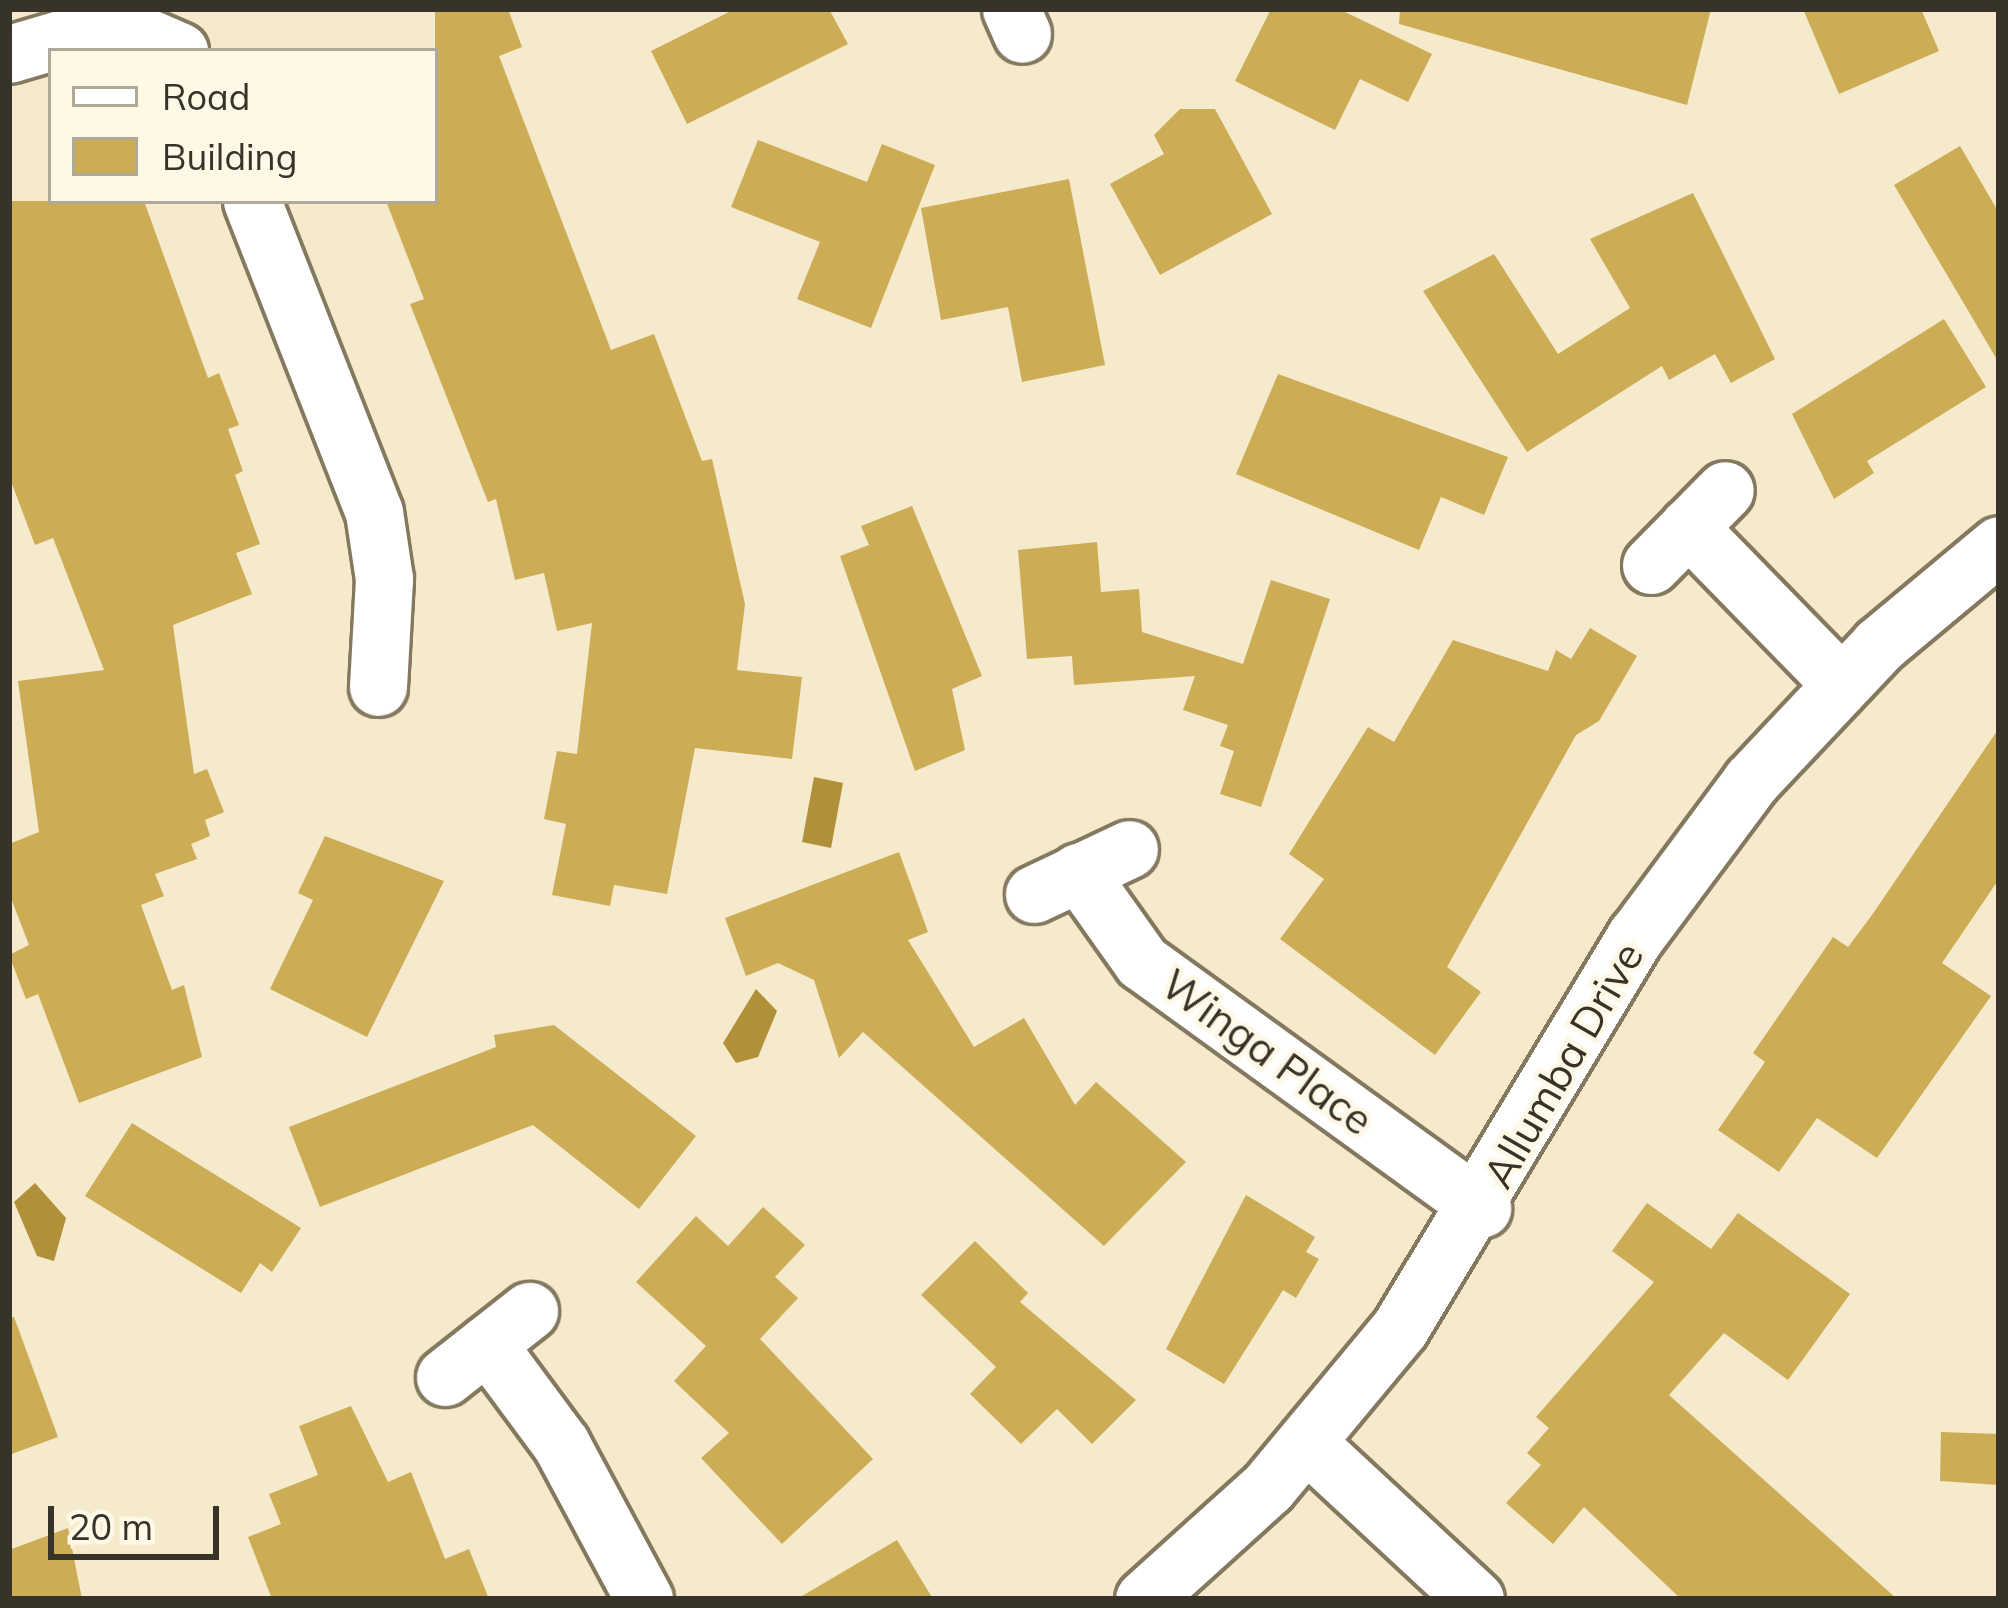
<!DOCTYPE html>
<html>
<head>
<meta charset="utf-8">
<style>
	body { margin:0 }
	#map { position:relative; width:2008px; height:1608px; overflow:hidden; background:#f6eacd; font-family:Mulish,sans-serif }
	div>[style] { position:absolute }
	.water>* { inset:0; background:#b09039 }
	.building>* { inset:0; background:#cdac56 }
	.roads { filter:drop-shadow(3px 0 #84795f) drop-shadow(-3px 0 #84795f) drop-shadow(0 3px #84795f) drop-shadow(0 -3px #84795f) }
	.minor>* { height:57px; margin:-28.5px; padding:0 28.5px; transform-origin:28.5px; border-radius:28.5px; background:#fff }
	span { translate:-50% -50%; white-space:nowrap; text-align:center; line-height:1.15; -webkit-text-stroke:9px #fff8e6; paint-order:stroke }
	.street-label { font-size:42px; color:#373328 }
	.frame { position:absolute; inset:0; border:12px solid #373328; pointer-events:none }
	.legend { position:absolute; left:48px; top:48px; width:390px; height:156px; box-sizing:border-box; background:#fff8e6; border:3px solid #afa99a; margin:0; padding:15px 21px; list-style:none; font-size:36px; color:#373328 }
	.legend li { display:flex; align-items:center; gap:24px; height:60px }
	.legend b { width:60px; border:3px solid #afa99a }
	.scale { position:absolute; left:48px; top:1506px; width:171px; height:54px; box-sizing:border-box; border:6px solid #373328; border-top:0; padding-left:15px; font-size:36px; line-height:42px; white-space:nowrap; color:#373328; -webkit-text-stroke:9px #fff8e6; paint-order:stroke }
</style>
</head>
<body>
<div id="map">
	<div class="water">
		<div style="clip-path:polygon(814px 777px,843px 783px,831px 848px,802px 842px)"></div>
		<div style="clip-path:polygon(756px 989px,777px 1011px,758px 1057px,736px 1063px,723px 1043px)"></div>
		<div style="clip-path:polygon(35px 1183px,66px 1218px,54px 1261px,37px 1256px,14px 1202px)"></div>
	</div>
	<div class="building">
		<div style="clip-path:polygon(435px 9px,508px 9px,522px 47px,499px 56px,611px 350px,654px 334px,702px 461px,712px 459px,745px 604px,737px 670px,802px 677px,792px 759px,695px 748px,667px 894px,614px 885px,610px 906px,552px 895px,566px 824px,544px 819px,557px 751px,577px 754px,592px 623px,557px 631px,544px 573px,515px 580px,496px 499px,488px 502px,410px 304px,424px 299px,386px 201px,435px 201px)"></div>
		<div style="clip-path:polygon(735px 9px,829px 9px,848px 44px,687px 124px,651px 51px)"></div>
		<div style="clip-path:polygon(1271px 9px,1339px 9px,1432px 54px,1408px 102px,1360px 79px,1335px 130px,1235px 81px)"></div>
		<div style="clip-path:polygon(1400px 9px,1711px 9px,1687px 105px,1399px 24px)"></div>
		<div style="clip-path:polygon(1803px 9px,1921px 9px,1939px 51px,1839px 94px)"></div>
		<div style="clip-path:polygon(1180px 109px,1215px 109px,1272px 214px,1160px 275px,1110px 184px,1164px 154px,1154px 135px)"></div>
		<div style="clip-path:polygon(758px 140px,867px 182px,882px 144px,935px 165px,871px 328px,797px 299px,820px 242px,731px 207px)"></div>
		<div style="clip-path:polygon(1960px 146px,1999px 213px,1999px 363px,1894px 185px)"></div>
		<div style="clip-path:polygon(1069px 179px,1105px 365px,1022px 382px,1008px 307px,941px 320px,921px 208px)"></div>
		<div style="clip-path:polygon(1693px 193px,1775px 359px,1731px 383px,1715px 354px,1669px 380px,1662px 366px,1527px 452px,1423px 291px,1494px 254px,1558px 354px,1630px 308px,1590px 239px)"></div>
		<div style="clip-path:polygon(9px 201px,144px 201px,208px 378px,219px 373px,239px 425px,228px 429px,243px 471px,235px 475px,260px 544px,236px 553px,252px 594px,173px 625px,194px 774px,207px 769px,224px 812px,205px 820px,210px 836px,191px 844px,197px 859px,155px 874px,164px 896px,141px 905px,172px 990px,184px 985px,202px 1057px,79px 1103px,38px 994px,26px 999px,9px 955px,29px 945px,9px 893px,9px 844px,39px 832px,18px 681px,104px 670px,53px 538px,35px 545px,9px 476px)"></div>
		<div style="clip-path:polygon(1944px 319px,1986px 387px,1867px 461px,1874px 473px,1834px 499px,1792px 414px)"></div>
		<div style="clip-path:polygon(1278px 374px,1508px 457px,1484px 515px,1441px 497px,1419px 550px,1236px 474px)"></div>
		<div style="clip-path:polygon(912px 506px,982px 676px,952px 689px,965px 750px,915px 771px,840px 556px,869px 545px,861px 526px)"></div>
		<div style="clip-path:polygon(1097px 542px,1101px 592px,1139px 589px,1142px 632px,1243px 664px,1271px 580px,1330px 599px,1261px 807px,1220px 794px,1234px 751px,1220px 746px,1228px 725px,1183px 710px,1195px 676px,1074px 685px,1072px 656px,1027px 659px,1018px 550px)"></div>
		<div style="clip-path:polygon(1590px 628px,1637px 656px,1599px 721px,1576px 735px,1447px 967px,1481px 992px,1435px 1055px,1280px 939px,1324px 879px,1289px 854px,1368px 727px,1394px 742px,1453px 640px,1548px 671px,1556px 650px,1571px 659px)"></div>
		<div style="clip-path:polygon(1999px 728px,1999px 879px,1942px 963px,1991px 996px,1877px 1158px,1817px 1118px,1779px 1172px,1718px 1130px,1765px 1062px,1753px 1053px,1833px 937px,1848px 947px,1872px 915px)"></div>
		<div style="clip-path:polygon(325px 836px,444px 881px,367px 1037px,270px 989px,313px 900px,298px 893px)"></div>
		<div style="clip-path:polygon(899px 852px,928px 932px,908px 940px,974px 1047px,1024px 1018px,1075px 1105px,1096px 1082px,1186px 1162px,1104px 1246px,863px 1032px,839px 1058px,814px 980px,778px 963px,746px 976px,725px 918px)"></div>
		<div style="clip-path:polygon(554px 1025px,696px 1136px,639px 1209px,533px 1125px,320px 1207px,289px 1127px,496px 1047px,494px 1035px)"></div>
		<div style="clip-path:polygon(132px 1123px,301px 1228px,272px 1272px,260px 1263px,241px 1293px,85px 1196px)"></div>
		<div style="clip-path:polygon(1246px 1195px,1315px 1237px,1306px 1252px,1319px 1259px,1296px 1298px,1283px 1290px,1224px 1384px,1166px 1349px)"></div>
		<div style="clip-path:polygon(1647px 1203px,1711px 1249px,1738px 1213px,1850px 1294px,1788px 1380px,1724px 1333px,1669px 1395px,1897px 1599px,1681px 1599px,1584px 1507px,1553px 1544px,1506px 1503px,1541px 1465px,1527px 1453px,1549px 1428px,1536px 1417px,1654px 1282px,1612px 1251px)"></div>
		<div style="clip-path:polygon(763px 1207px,805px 1245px,775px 1277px,798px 1298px,760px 1339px,873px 1459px,782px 1544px,701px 1458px,729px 1433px,674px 1381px,706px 1346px,636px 1282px,696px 1216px,728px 1246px)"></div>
		<div style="clip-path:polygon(975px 1241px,1028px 1293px,1020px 1302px,1136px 1400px,1092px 1444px,1057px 1409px,1021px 1444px,970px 1394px,996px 1367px,921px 1295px)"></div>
		<div style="clip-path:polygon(14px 1317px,58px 1437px,9px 1455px,9px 1318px)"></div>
		<div style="clip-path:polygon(351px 1406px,388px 1482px,411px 1472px,445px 1559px,469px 1549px,489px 1599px,272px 1599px,248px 1537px,281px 1524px,269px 1494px,318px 1475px,299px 1426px)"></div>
		<div style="clip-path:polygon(1941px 1432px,1999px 1434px,1999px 1485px,1940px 1481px)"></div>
		<div style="clip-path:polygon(68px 1528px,82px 1599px,9px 1599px,9px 1550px)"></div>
		<div style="clip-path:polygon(897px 1540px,933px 1599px,797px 1599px)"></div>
	</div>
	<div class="roads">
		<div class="minor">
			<div style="left:1011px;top:9px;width:27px;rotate:66deg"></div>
			<div style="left:9px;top:54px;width:109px;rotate:-16.4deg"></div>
			<div style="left:114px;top:23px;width:71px;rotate:23.3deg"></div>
			<div style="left:252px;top:201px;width:334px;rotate:68.6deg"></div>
			<div style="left:374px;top:512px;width:68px;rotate:81.5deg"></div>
			<div style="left:384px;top:579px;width:108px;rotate:93.2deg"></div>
			<div style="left:1688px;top:527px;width:218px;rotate:45.7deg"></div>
			<div style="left:1651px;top:565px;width:105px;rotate:-45.4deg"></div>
			<div style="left:1078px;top:872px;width:110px;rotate:54.6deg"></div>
			<div style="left:1142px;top:962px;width:420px;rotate:35.9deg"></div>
			<div style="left:1034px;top:894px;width:105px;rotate:-25.3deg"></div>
			<div style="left:487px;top:1344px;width:124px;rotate:53.5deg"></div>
			<div style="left:561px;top:1444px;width:176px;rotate:61.8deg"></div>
			<div style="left:445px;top:1377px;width:107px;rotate:-38.2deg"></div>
			<div style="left:1308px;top:1444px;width:228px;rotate:42.9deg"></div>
			<div style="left:1144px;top:1599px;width:167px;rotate:-42.1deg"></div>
			<div style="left:1268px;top:1487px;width:207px;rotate:-50.3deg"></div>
			<div style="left:1400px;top:1328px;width:458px;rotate:-59deg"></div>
			<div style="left:1636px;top:936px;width:193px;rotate:-53.4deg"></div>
			<div style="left:1751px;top:781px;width:187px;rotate:-46.7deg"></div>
			<div style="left:1879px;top:645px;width:156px;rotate:-39.8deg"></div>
		</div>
	</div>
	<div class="street-label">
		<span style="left:1267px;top:1052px;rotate:36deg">Winga Place</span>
		<span style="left:1563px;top:1065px;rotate:-60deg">Allumba Drive</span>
	</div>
	<div class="frame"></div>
	<ul class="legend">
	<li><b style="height:15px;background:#fff"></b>Road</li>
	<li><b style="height:33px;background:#cdac56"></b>Building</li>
	</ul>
	<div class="scale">20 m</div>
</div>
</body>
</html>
